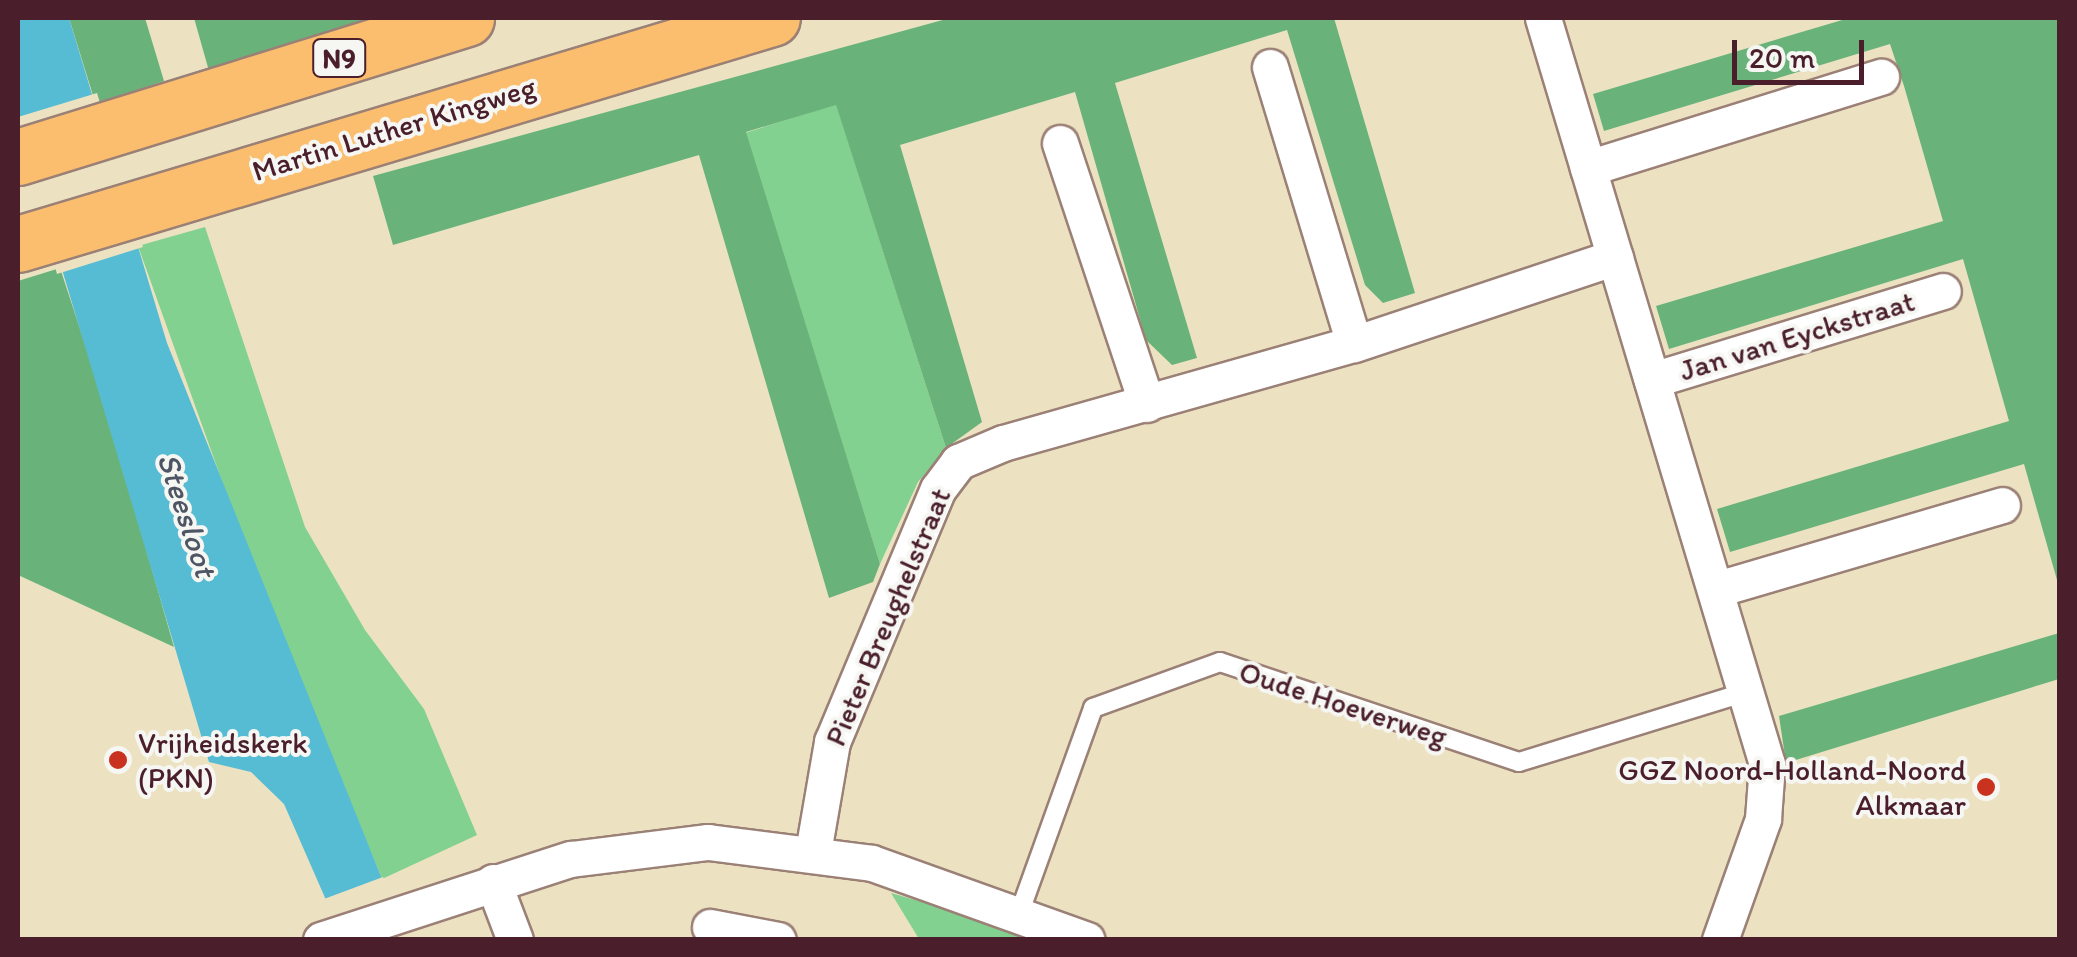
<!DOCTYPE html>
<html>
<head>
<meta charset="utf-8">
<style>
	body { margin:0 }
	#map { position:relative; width:2077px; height:957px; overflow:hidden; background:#ece2c2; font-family:Itim,sans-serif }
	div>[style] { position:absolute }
	.green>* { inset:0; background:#82d190 }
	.forest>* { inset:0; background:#69b37a }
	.water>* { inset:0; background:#56bcd4 }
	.pier>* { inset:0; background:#ece2c2 }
	.roads { filter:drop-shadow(2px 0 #9b8076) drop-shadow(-2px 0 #9b8076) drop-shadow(0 2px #9b8076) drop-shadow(0 -2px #9b8076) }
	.service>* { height:18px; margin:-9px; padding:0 9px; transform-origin:9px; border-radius:9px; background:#fff }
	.minor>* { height:35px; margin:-17.5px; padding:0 17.5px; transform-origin:17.5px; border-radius:17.5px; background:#fff }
	.trunk>* { height:55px; margin:-27.5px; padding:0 27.5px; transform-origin:27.5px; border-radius:27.5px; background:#fbbe6e }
	.dots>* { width:28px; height:28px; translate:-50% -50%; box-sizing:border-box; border:5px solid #f6f6f2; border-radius:50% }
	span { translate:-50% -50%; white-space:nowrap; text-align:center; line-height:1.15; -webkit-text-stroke:8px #f6f6f2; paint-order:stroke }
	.shield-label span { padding:2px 8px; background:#f6f6f2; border:2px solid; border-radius:8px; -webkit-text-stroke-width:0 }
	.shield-label { font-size:28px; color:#4a1f2b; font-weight:700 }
	.street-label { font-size:30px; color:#4a1f2b }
	.poi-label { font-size:30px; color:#4a1f2b }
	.left { translate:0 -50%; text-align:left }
	.right { translate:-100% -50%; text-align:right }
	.water-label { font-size:32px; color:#4e5666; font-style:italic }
	.frame { position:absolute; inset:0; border:20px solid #4a1f2b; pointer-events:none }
	.scale { position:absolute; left:1732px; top:40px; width:132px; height:45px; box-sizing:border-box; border:5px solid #4a1f2b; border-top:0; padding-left:12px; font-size:30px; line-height:35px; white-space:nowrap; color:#4a1f2b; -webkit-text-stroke:8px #f6f6f2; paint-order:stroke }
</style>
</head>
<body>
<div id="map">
	<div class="green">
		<div style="clip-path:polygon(836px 104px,946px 448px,918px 482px,880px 564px,745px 133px)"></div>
		<div style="clip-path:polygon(205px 227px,305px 527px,365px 630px,424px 709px,477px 835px,382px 879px,252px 565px,138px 246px)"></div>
		<div style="clip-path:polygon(891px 893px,1013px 928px,1040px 939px,919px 939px)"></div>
	</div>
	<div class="forest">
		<div style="clip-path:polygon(69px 18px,145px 18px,164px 81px,96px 105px)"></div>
		<div style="clip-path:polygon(194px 18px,381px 18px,209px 71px)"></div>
		<div style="clip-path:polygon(950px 18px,1334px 18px,1415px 293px,1383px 303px,1365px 285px,1287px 30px,1115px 83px,1197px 358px,1172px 365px,1146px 340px,1075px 92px,900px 145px,982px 422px,946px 448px,836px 105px,746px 132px,880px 564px,873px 582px,829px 598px,699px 155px,393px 245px,373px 176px)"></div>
		<div style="clip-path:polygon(1849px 18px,2059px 18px,2059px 587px,2024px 464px,1730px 552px,1717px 509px,2009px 421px,1963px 259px,1669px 349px,1656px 306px,1943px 221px,1904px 86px,1890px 44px,1604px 131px,1593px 94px)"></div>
		<div style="clip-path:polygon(60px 268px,105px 405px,174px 647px,18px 575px,18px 281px)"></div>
		<div style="clip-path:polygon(2059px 633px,2059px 679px,1786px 763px,1779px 716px)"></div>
	</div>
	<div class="water">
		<div style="clip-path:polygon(18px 18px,69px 18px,167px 343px,382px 879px,326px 900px,284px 804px,251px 772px,209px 762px,18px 122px)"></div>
	</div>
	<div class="pier">
		<div style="clip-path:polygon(97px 93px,143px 247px,57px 274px,18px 139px,18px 117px)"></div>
		<div style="clip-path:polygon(383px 877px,409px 939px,334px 939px,324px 899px)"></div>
	</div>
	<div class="roads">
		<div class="service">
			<div style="left:1019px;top:914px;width:219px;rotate:-70.2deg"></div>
			<div style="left:1093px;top:708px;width:135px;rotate:-19.9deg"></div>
			<div style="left:1220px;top:662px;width:315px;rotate:18.5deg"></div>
			<div style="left:1519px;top:762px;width:239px;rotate:-17.1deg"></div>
		</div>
		<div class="minor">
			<div style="left:1543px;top:18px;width:779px;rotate:73.29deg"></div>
			<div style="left:1767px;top:764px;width:55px;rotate:94.2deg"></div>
			<div style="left:1763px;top:819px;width:128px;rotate:109.6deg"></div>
			<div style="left:1270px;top:67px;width:289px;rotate:73.1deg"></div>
			<div style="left:1060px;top:143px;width:275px;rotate:71.6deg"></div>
			<div style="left:1588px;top:168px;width:307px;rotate:-17.3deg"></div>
			<div style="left:1652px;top:380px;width:304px;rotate:-17deg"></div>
			<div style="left:1717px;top:589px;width:297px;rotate:-16.4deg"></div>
			<div style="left:813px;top:852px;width:112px;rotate:-80.2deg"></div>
			<div style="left:832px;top:742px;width:274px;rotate:-67.3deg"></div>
			<div style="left:938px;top:489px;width:34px;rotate:-53deg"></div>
			<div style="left:958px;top:462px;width:49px;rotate:-22.9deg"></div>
			<div style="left:1003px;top:443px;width:365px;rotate:-15.8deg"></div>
			<div style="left:1354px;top:344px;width:275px;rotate:-18.4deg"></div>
			<div style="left:493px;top:882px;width:62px;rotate:69.2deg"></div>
			<div style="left:710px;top:927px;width:69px;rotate:10.8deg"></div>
			<div style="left:321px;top:940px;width:263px;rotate:-18deg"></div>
			<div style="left:571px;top:859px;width:138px;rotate:-7.1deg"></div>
			<div style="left:708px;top:842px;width:165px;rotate:7.3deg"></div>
			<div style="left:872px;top:863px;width:228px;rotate:19.7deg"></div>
		</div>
		<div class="trunk">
			<div style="left:18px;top:157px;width:469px;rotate:-17.2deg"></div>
			<div style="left:18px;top:244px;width:787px;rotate:-16.69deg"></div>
		</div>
	</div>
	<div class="dots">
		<div style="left:118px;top:760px;background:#c8321e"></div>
		<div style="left:1986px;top:787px;background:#c8321e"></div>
	</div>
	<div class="shield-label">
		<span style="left:339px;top:58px">N9</span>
	</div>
	<div class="street-label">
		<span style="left:394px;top:129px;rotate:-17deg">Martin Luther Kingweg</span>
		<span style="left:1797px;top:336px;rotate:-17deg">Jan van Eyckstraat</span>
		<span style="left:888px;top:617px;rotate:-67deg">Pieter Breughelstraat</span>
		<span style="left:1343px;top:704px;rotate:18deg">Oude Hoeverweg</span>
	</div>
	<div class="poi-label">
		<span class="left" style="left:138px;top:760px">Vrijheidskerk<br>(PKN)</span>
		<span class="right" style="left:1966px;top:787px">GGZ Noord-Holland-Noord<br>Alkmaar</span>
	</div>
	<div class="water-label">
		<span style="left:187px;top:515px;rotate:72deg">Steesloot</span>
	</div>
	<div class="frame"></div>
	<div class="scale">20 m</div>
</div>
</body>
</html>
